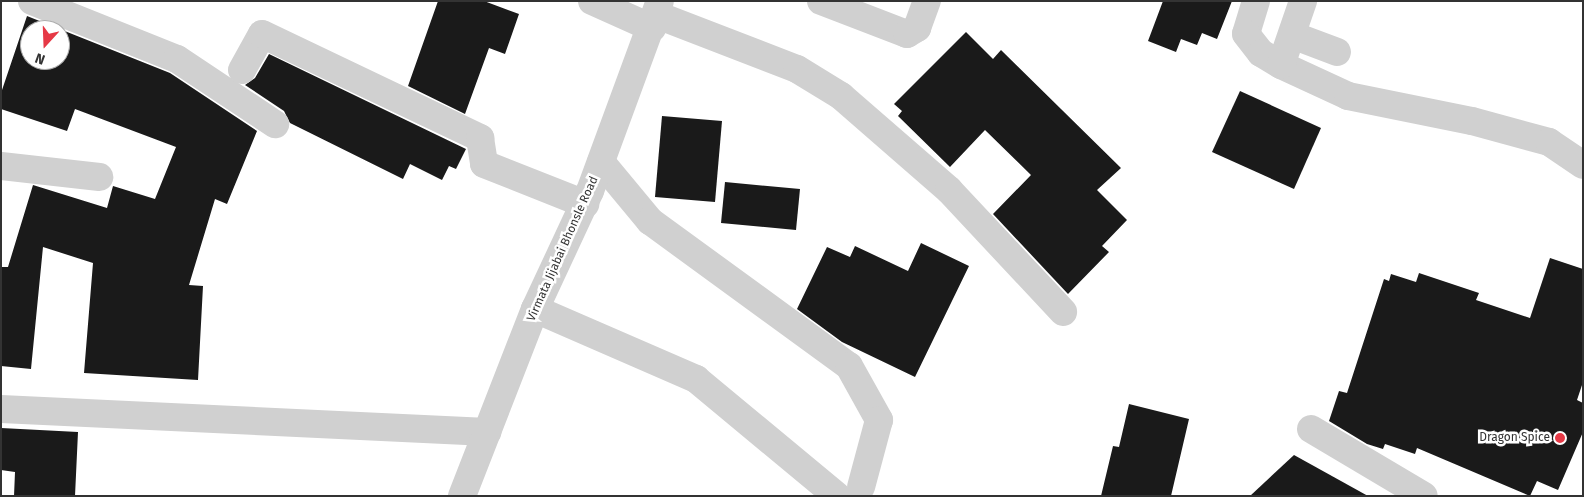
<!DOCTYPE html>
<html>
<head>
<meta charset="utf-8">
<style>
	body { margin:0 }
	#map { position:relative; width:1584px; height:497px; overflow:hidden; background:#fff; font-family:"Fira Sans",sans-serif }
	div>[style] { position:absolute }
	.building>* { inset:0; background:#1a1a1a }
	.minor>* { height:28px; margin:-14px; padding:0 14px; transform-origin:14px; border-radius:14px; background:#d0d0d0 }
	.dots>* { width:14px; height:14px; translate:-50% -50%; box-sizing:border-box; border:2px solid #fff; border-radius:50% }
	span { translate:-50% -50%; white-space:nowrap; text-align:center; line-height:1.15; -webkit-text-stroke:5px #fff; paint-order:stroke }
	.street-label { font-size:12px; color:#333 }
	.poi-label { font-size:12px; color:#333 }
	.right { translate:-100% -50%; text-align:right }
	.frame { position:absolute; inset:0; border:2px solid #333; pointer-events:none }
	.north { position:absolute; left:20px; top:20px; width:50px; height:50px; box-sizing:border-box; background:#fff; border:1px solid #adadad; border-radius:50%; rotate:200deg; font-size:14px; font-weight:700; line-height:20px; text-align:center; color:#333 }
	.north::after { content:''; display:block; margin:auto; width:18px; height:22px; background:#e63946; clip-path:polygon(50% 0,100% 100%,50% 72%,0 100%) }
</style>
</head>
<body>
<div id="map">
	<div class="building">
		<div style="clip-path:polygon(438px 1px,484px 1px,519px 14px,505px 54px,489px 48px,465px 114px,408px 86px)"></div>
		<div style="clip-path:polygon(1163px 1px,1232px 1px,1217px 39px,1202px 33px,1197px 45px,1181px 39px,1176px 52px,1148px 41px)"></div>
		<div style="clip-path:polygon(evenodd,27px 16px,170px 73px,257px 131px,227px 204px,215px 199px,189px 285px,203px 286px,198px 380px,84px 373px,93px 263px,43px 247px,31px 369px,1px 366px,1px 267px,8px 267px,33px 185px,107px 208px,113px 186px,155px 199px,176px 147px,75px 109px,67px 131px,1px 109px,1px 93px,27px 16px,30px 30px,60px 30px,60px 60px,30px 60px,30px 30px)"></div>
		<div style="clip-path:polygon(966px 32px,993px 59px,1001px 50px,1121px 168px,1097px 190px,1127px 220px,1102px 246px,1109px 252px,1068px 294px,993px 214px,1031px 175px,985px 130px,950px 167px,898px 116px,902px 111px,894px 104px)"></div>
		<div style="clip-path:polygon(269px 54px,466px 149px,456px 169px,449px 166px,442px 180px,410px 164px,403px 179px,290px 123px,284px 111px,245px 85px,255px 78px)"></div>
		<div style="clip-path:polygon(1240px 91px,1321px 128px,1294px 189px,1212px 152px)"></div>
		<div style="clip-path:polygon(662px 116px,722px 121px,715px 202px,655px 197px)"></div>
		<div style="clip-path:polygon(725px 182px,800px 189px,796px 230px,721px 223px)"></div>
		<div style="clip-path:polygon(921px 243px,969px 266px,915px 377px,842px 342px,797px 309px,827px 247px,850px 257px,855px 246px,908px 271px)"></div>
		<div style="clip-path:polygon(1550px 258px,1583px 269px,1583px 382px,1577px 400px,1583px 403px,1583px 432px,1558px 490px,1537px 481px,1530px 496px,1417px 448px,1415px 454px,1385px 444px,1383px 449px,1367px 444px,1329px 421px,1339px 391px,1347px 393px,1384px 279px,1389px 281px,1391px 274px,1416px 282px,1419px 273px,1479px 293px,1476px 300px,1530px 318px)"></div>
		<div style="clip-path:polygon(1129px 404px,1189px 419px,1171px 496px,1101px 496px,1113px 446px,1119px 447px)"></div>
		<div style="clip-path:polygon(1px 428px,78px 432px,75px 496px,14px 496px,15px 472px,1px 470px)"></div>
		<div style="clip-path:polygon(1294px 455px,1368px 496px,1250px 496px)"></div>
	</div>
	<div class="minor">
		<div style="left:32px;top:1px;width:156px;rotate:21.8deg"></div>
		<div style="left:177px;top:59px;width:118px;rotate:33.6deg"></div>
		<div style="left:592px;top:1px;width:66px;rotate:24.2deg"></div>
		<div style="left:821px;top:1px;width:92px;rotate:21deg"></div>
		<div style="left:907px;top:34px;width:12px;rotate:-31deg"></div>
		<div style="left:917px;top:28px;width:29px;rotate:-70deg"></div>
		<div style="left:1256px;top:1px;width:34px;rotate:107deg"></div>
		<div style="left:1246px;top:34px;width:24px;rotate:52deg"></div>
		<div style="left:1261px;top:53px;width:23px;rotate:31deg"></div>
		<div style="left:1281px;top:65px;width:74px;rotate:24.8deg"></div>
		<div style="left:1348px;top:96px;width:126px;rotate:11.4deg"></div>
		<div style="left:1472px;top:121px;width:80px;rotate:15.3deg"></div>
		<div style="left:1549px;top:142px;width:41px;rotate:34.1deg"></div>
		<div style="left:657px;top:15px;width:150px;rotate:21.1deg"></div>
		<div style="left:797px;top:69px;width:52px;rotate:31.5deg"></div>
		<div style="left:841px;top:96px;width:143px;rotate:41deg"></div>
		<div style="left:949px;top:190px;width:167px;rotate:46.9deg"></div>
		<div style="left:1292px;top:35px;width:48px;rotate:20.7deg"></div>
		<div style="left:1281px;top:65px;width:68px;rotate:-71deg"></div>
		<div style="left:242px;top:70px;width:41px;rotate:-60.9deg"></div>
		<div style="left:262px;top:34px;width:242px;rotate:25.5deg"></div>
		<div style="left:480px;top:138px;width:26px;rotate:81deg"></div>
		<div style="left:484px;top:164px;width:109px;rotate:21.6deg"></div>
		<div style="left:601px;top:162px;width:77px;rotate:50.3deg"></div>
		<div style="left:650px;top:221px;width:246px;rotate:36.1deg"></div>
		<div style="left:849px;top:366px;width:62px;rotate:60.9deg"></div>
		<div style="left:879px;top:420px;width:69px;rotate:105deg"></div>
		<div style="left:1px;top:166px;width:99px;rotate:6.4deg"></div>
		<div style="left:535px;top:309px;width:176px;rotate:23.5deg"></div>
		<div style="left:696px;top:379px;width:183px;rotate:39.7deg"></div>
		<div style="left:1px;top:409px;width:487px;rotate:2.7deg"></div>
		<div style="left:1311px;top:429px;width:131px;rotate:30.7deg"></div>
		<div style="left:462px;top:496px;width:201px;rotate:-68.7deg"></div>
		<div style="left:535px;top:309px;width:130px;rotate:-65deg"></div>
		<div style="left:590px;top:191px;width:202px;rotate:-69.8deg"></div>
	</div>
	<div class="dots">
		<div style="left:1560px;top:438px;background:#e63946"></div>
	</div>
	<div class="street-label">
		<span style="left:563px;top:249px;rotate:-66deg">Virmata Jijabai Bhonsle Road</span>
	</div>
	<div class="poi-label">
		<span class="right" style="left:1550px;top:438px">Dragon Spice</span>
	</div>
	<div class="frame"></div>
	<div class="north">N</div>
</div>
</body>
</html>
